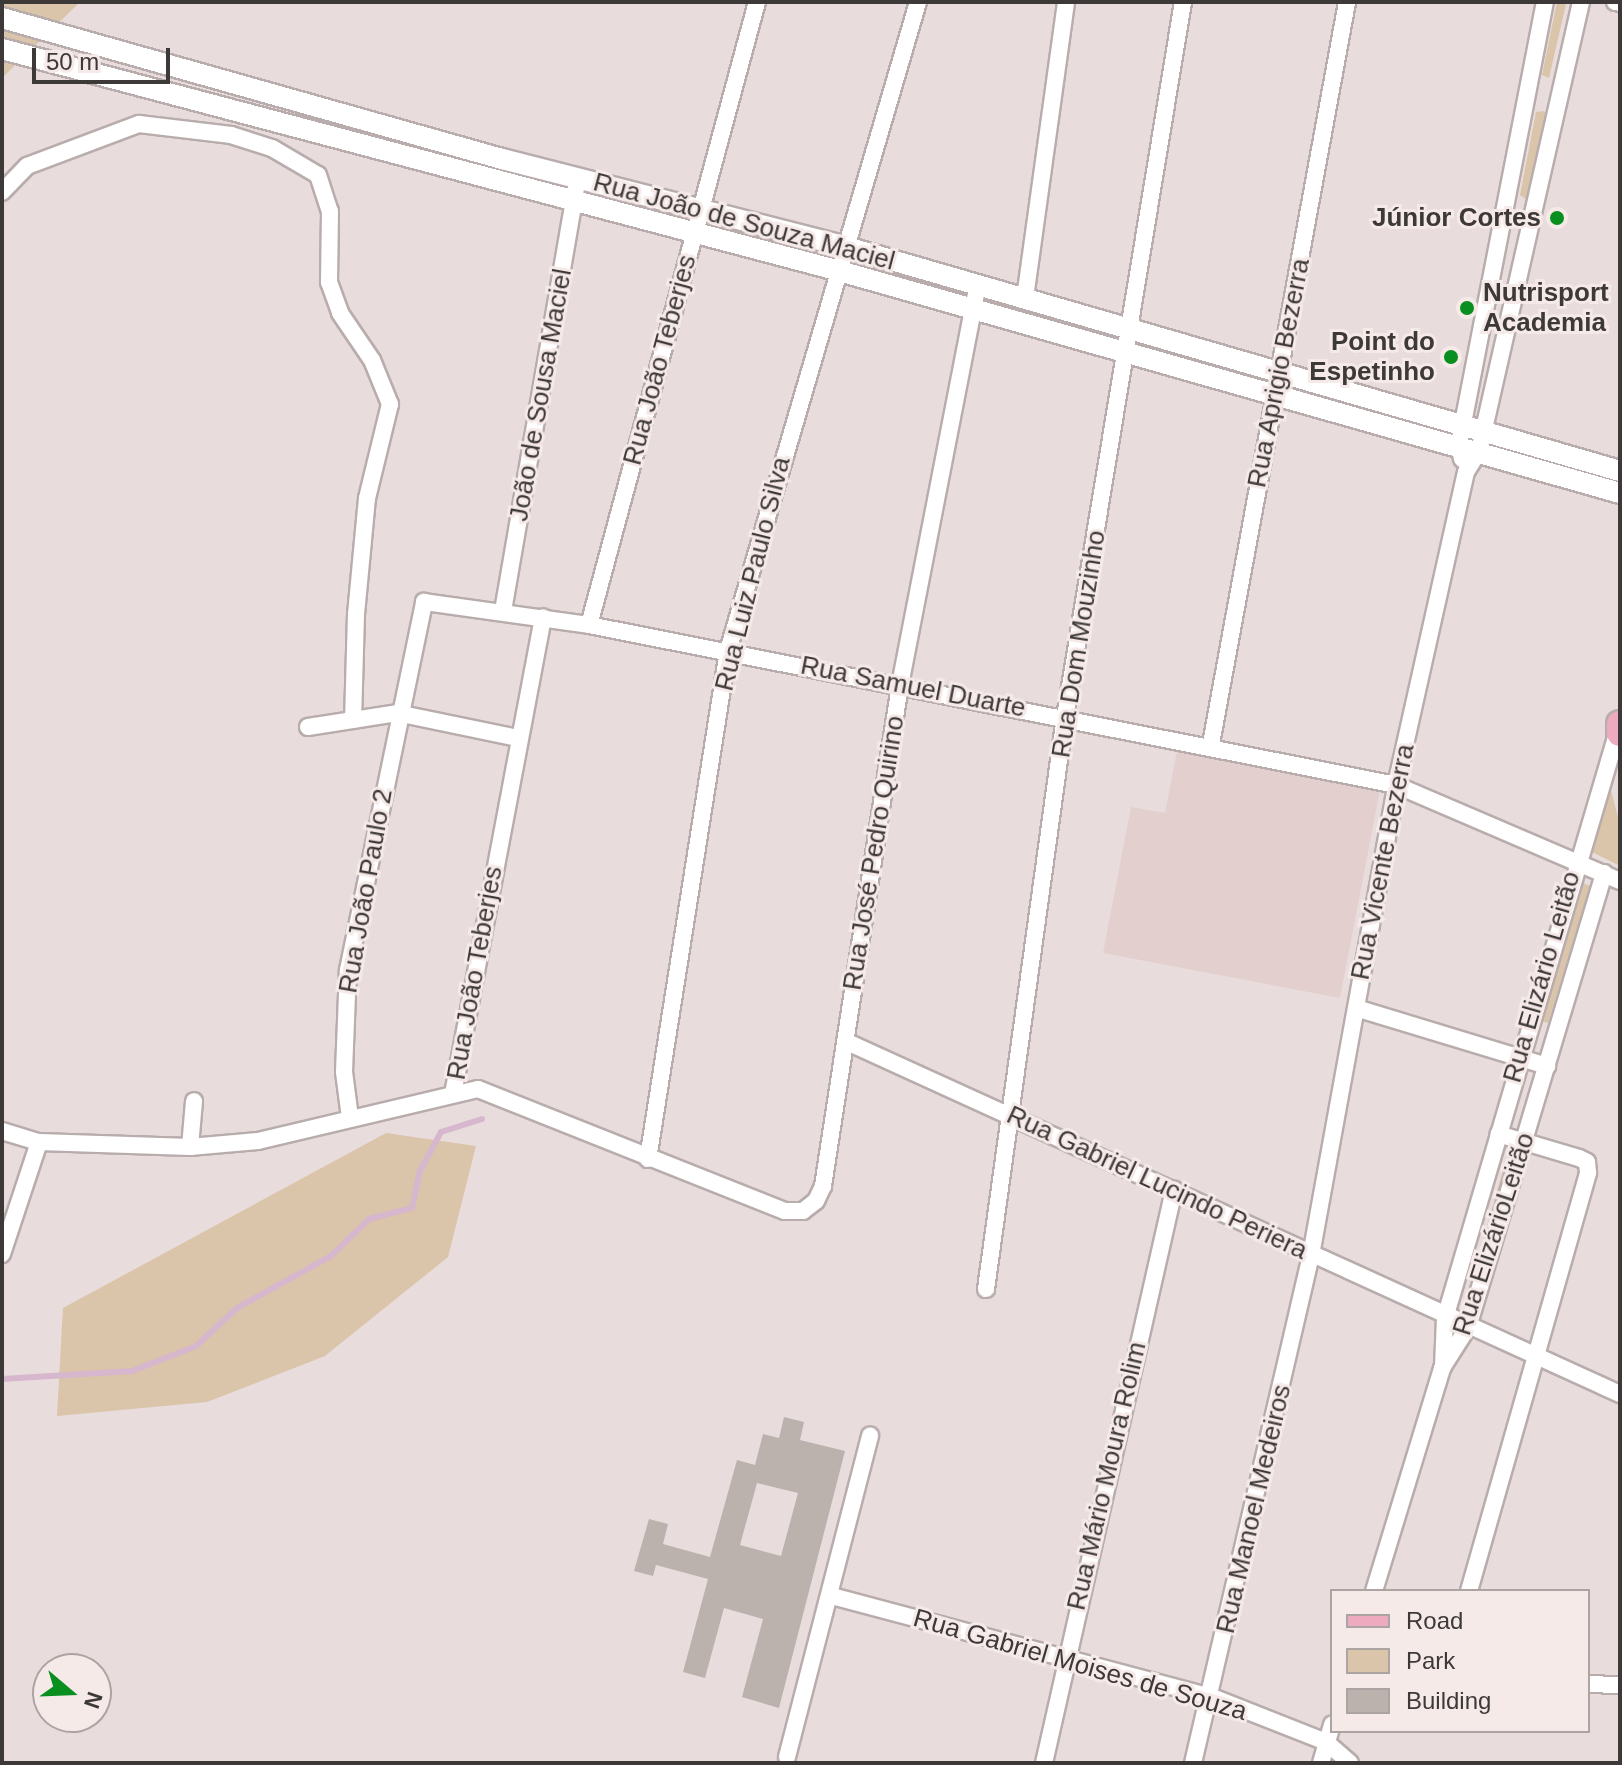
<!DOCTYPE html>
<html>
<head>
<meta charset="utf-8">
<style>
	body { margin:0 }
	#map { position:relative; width:1622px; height:1765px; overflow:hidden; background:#e8dddc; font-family:Arial,sans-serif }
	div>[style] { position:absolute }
	.built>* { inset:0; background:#e3cfcd }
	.green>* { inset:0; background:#dac4aa }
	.stream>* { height:6px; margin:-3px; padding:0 3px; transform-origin:3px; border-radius:3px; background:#d7b7cd }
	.building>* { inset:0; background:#bbb1ad }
	.roads { filter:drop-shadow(2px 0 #b8adac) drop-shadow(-2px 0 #b8adac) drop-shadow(0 2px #b8adac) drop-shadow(0 -2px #b8adac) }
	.minor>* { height:16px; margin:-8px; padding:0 8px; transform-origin:8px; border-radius:8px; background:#fff }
	.tertiary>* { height:20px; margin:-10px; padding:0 10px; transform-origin:10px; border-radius:10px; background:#fff }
	.primary>* { height:26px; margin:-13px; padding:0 13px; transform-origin:13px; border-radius:13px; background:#eeaabf }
	.dots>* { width:22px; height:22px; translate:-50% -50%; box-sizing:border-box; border:4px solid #f6eae9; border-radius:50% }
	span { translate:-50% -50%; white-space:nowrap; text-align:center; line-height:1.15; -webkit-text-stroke:6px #f6eae9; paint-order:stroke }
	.poi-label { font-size:26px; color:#3e3939; font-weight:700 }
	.right { translate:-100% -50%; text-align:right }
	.left { translate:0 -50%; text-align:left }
	.street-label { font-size:26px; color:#3e3939 }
	.frame { position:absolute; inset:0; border:4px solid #3e3939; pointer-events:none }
	.legend { position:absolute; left:1330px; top:1589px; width:260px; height:144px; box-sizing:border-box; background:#f6eae9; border:2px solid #aca3a3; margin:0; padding:10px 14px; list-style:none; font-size:24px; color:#3e3939 }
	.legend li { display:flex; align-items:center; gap:16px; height:40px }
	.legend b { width:40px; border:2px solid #aca3a3 }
	.north { position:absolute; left:32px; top:1653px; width:80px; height:80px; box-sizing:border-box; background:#f6eae9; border:2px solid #aca3a3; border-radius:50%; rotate:109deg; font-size:22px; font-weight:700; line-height:32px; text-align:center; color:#3e3939 }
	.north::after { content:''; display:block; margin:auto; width:28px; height:36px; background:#088f20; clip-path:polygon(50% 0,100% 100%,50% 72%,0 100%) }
	.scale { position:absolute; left:32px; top:48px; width:138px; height:36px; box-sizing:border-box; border:4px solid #3e3939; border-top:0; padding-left:10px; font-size:24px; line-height:28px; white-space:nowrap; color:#3e3939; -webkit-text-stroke:6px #f6eae9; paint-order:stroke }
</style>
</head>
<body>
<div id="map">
	<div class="built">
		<div style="clip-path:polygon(1177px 751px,1380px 790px,1340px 998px,1103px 953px,1131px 807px,1165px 813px)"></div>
	</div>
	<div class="green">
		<div style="clip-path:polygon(2px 2px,80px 2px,2px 78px)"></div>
		<div style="clip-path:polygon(1557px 2px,1566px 4px,1549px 78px,1542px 75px)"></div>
		<div style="clip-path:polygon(1543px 111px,1546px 113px,1526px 199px,1520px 195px,1536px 112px)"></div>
		<div style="clip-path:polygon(1611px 790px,1620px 825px,1620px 866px,1590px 851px)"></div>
		<div style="clip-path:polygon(1583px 883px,1590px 886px,1548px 1023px,1542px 1021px)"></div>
		<div style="clip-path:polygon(386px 1133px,476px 1146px,448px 1257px,325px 1356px,207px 1402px,57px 1416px,63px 1308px)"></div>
		<div style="clip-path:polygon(1510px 1146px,1516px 1149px,1472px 1305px,1465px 1302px)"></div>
	</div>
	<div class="stream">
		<div style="left:2px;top:1379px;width:130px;rotate:-3.5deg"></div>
		<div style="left:132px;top:1371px;width:69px;rotate:-21.3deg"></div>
		<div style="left:196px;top:1346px;width:56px;rotate:-42.8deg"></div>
		<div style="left:237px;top:1308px;width:107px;rotate:-29deg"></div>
		<div style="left:331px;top:1256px;width:53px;rotate:-44.2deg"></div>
		<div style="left:369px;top:1219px;width:44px;rotate:-14.3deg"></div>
		<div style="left:412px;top:1208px;width:38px;rotate:-78deg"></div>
		<div style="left:420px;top:1171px;width:44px;rotate:-61.7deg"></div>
		<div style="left:441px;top:1132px;width:43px;rotate:-17.6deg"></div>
	</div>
	<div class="building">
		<div style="clip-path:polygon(evenodd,784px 1417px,804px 1422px,800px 1440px,845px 1451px,779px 1708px,742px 1697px,763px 1619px,724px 1608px,705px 1678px,683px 1672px,708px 1579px,656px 1565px,653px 1576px,634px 1571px,649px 1519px,668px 1524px,663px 1544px,710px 1557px,737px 1460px,755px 1465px,763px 1434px,779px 1438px,784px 1417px,757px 1483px,798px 1493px,781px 1556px,740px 1545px,757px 1483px)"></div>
	</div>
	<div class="roads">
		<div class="minor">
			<div style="left:1615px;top:2px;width:5px;rotate:11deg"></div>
			<div style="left:2px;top:192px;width:36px;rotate:-46deg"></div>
			<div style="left:27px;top:166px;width:120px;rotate:-20.6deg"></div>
			<div style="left:139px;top:124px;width:93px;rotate:6.8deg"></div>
			<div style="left:231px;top:135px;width:43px;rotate:17.6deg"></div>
			<div style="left:272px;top:148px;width:53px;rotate:30.4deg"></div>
			<div style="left:318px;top:175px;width:38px;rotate:72deg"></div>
			<div style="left:330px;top:211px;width:71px;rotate:90.8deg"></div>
			<div style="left:329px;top:282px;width:33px;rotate:70deg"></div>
			<div style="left:340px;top:313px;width:57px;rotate:55.8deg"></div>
			<div style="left:372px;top:360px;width:48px;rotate:67.8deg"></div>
			<div style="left:390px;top:404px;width:97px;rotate:103.7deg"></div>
			<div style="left:367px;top:498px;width:117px;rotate:95.4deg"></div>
			<div style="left:356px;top:614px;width:106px;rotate:91.6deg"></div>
			<div style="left:1025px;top:298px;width:299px;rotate:-82.1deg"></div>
			<div style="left:1462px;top:459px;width:15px;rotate:-101deg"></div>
			<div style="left:1459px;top:444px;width:450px;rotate:-79deg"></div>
			<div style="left:503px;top:611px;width:438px;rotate:-80.2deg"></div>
			<div style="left:589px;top:625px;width:645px;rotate:-74.91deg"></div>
			<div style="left:308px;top:727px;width:90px;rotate:-8.9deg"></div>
			<div style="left:397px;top:713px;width:124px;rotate:11.7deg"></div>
			<div style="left:1211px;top:744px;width:754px;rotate:-79.61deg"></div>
			<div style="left:1356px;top:1008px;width:200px;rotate:16.9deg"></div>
			<div style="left:845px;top:1041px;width:852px;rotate:24.49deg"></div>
			<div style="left:453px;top:1094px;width:485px;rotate:-79.3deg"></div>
			<div style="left:350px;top:1118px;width:46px;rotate:-97.4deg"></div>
			<div style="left:344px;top:1072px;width:102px;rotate:-87.8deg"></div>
			<div style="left:348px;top:970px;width:376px;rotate:-78.3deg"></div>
			<div style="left:424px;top:602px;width:167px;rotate:7.9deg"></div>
			<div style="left:589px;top:625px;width:823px;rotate:11.21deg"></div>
			<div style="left:1396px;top:785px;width:244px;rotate:23.2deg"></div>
			<div style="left:2px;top:1131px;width:39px;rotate:17deg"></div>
			<div style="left:190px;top:1147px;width:46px;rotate:-85deg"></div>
			<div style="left:648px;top:1159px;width:514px;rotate:-81.05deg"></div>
			<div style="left:728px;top:651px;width:676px;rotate:-73.68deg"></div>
			<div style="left:2px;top:1254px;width:118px;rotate:-71.7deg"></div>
			<div style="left:39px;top:1142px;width:151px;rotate:1.9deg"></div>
			<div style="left:190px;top:1147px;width:68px;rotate:-5deg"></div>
			<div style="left:258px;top:1141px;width:226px;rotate:-13.3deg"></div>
			<div style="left:478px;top:1089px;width:330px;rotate:21.7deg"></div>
			<div style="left:785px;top:1211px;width:18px"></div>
			<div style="left:803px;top:1211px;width:16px;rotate:-38deg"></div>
			<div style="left:816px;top:1201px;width:17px;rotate:-65deg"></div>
			<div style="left:823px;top:1186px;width:507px;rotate:-81.26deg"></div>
			<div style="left:900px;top:685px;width:408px;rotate:-79deg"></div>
			<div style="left:986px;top:1289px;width:577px;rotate:-82.14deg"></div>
			<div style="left:1065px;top:717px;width:725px;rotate:-80.63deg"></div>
			<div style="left:1443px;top:1367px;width:49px;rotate:-87.7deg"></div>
			<div style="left:1445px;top:1318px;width:616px;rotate:-73.59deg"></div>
			<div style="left:1374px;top:1591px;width:233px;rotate:-73deg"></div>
			<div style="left:1442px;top:1368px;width:49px;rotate:-57.6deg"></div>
			<div style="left:1468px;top:1327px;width:474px;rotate:-73.3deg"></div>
			<div style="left:1469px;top:1591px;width:435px;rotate:-74.1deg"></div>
			<div style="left:1588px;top:1173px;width:11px;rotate:-95deg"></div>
			<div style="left:1587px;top:1162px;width:9px;rotate:-153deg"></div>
			<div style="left:1579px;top:1158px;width:84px;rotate:-163.5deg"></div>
			<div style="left:832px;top:1596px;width:393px;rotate:14.9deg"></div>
			<div style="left:1212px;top:1697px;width:123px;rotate:21.5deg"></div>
			<div style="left:1326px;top:1742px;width:32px;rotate:41deg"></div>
			<div style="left:1588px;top:1684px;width:32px;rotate:2deg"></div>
			<div style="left:787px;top:1757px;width:332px;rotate:-75.5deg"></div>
			<div style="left:1044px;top:1763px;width:588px;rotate:-77.22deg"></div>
			<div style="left:1193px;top:1763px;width:522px;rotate:-76.92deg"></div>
			<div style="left:1311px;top:1255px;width:478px;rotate:-79.7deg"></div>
			<div style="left:1396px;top:785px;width:321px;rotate:-77.4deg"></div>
			<div style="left:1466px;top:472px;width:25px;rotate:-58deg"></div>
			<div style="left:1479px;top:451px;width:460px;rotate:-77.2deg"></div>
			<div style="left:1321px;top:1763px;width:40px;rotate:-74deg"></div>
		</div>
		<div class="tertiary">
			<div style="left:2px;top:18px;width:520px;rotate:15.75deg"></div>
			<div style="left:502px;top:159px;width:352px;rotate:14.3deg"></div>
			<div style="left:843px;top:246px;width:809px;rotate:16.15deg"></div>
			<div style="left:2px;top:49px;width:863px;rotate:14.84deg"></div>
			<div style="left:836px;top:270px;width:815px;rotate:15.88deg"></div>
		</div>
		<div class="primary">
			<div style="left:1620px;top:724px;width:9px;rotate:90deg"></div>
		</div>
	</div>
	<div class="dots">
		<div style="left:1557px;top:218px;background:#088f20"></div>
		<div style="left:1467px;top:308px;background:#088f20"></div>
		<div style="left:1451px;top:357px;background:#088f20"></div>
	</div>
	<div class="poi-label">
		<span class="right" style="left:1541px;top:218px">Júnior Cortes</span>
		<span class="left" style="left:1483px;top:308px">Nutrisport<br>Academia</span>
		<span class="right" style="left:1435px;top:357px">Point do<br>Espetinho</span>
	</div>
	<div class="street-label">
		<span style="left:744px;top:222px;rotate:15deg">Rua João de Souza Maciel</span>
		<span style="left:660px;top:360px;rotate:-75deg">Rua João Teberjes</span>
		<span style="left:1279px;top:373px;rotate:-79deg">Rua Aprigio Bezerra</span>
		<span style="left:541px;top:395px;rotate:-80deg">João de Sousa Maciel</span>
		<span style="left:753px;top:574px;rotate:-76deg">Rua Luiz Paulo Silva</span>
		<span style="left:1079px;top:644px;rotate:-81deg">Rua Dom Mouzinho</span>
		<span style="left:913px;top:687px;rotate:11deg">Rua Samuel Duarte</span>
		<span style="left:874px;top:853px;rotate:-81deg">Rua José Pedro Quirino</span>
		<span style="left:1383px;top:862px;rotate:-79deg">Rua Vicente Bezerra</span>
		<span style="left:366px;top:891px;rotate:-80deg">Rua João Paulo 2</span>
		<span style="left:475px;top:973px;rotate:-80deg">Rua João Teberjes</span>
		<span style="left:1542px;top:977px;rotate:-74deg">Rua Elizário Leitão</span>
		<span style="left:1157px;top:1183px;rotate:25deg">Rua Gabriel Lucindo Periera</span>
		<span style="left:1494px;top:1234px;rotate:-72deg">Rua ElizárioLeitão</span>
		<span style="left:1107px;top:1476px;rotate:-77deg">Rua Mário Moura Rolim</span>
		<span style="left:1254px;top:1509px;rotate:-77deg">Rua Manoel Medeiros</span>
		<span style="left:1080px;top:1665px;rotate:16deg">Rua Gabriel Moises de Souza</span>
	</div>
	<div class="frame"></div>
	<ul class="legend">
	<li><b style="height:10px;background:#eeaabf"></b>Road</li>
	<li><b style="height:22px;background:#dac4aa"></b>Park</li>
	<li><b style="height:22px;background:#bbb1ad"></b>Building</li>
	</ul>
	<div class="north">N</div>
	<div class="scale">50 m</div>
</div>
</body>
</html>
